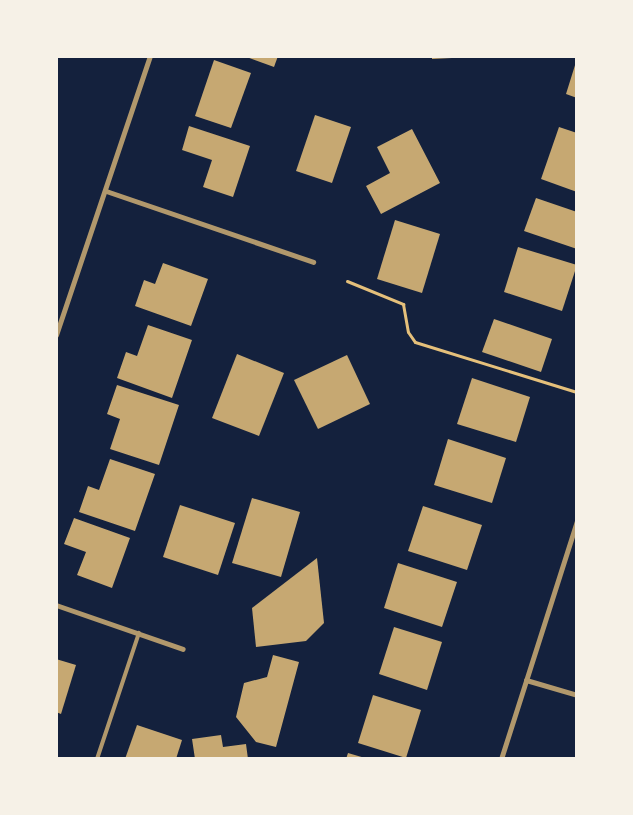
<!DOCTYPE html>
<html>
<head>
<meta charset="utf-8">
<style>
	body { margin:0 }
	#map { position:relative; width:633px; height:815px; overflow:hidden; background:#14213d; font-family:Lato,sans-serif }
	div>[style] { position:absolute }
	.building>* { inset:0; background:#c6a872 }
	.path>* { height:3px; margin:-1.5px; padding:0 1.5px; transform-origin:1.5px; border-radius:1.5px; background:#e5c07b }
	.service>* { height:4px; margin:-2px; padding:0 2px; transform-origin:2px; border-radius:2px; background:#b1986c }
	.minor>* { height:5px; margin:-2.5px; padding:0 2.5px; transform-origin:2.5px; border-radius:2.5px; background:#b1986c }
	span { translate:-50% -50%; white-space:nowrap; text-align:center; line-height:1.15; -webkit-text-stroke:4px #f6f1e7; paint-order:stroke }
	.frame { position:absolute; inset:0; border:58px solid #f6f1e7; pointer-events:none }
</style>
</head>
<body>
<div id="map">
	<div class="building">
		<div style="clip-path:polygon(244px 56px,278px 56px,274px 67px)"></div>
		<div style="clip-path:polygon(432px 56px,452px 56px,452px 58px,432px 59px)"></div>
		<div style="clip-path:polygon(214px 60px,251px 73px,231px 128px,195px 116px)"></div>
		<div style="clip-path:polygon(576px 62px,577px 62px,577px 98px,566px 94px)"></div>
		<div style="clip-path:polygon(315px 115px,351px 127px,332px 183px,296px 171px)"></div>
		<div style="clip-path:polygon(189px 126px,250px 146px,233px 197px,203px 187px,212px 160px,182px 150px)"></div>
		<div style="clip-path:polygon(559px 127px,577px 133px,577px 192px,541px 179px)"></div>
		<div style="clip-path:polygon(412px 129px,440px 183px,381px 214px,366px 186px,390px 173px,377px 147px)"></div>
		<div style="clip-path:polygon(536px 198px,577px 212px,577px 249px,524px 231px)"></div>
		<div style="clip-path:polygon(395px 220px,440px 234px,422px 293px,377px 279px)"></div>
		<div style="clip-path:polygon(518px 247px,577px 265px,562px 311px,504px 292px)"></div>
		<div style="clip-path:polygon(163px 263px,208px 279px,191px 326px,135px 306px,144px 280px,155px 284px)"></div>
		<div style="clip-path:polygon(494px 319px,552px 339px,541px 372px,482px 352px)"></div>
		<div style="clip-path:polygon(148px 325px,192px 340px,172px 398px,117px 378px,126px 352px,137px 356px)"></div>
		<div style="clip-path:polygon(237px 354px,284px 373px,259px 436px,212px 418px)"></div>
		<div style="clip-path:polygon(347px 355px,370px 404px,318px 429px,294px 380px)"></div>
		<div style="clip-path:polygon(472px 378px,530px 397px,516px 442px,457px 424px)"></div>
		<div style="clip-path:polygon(117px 385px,179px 405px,159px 465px,110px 449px,120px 419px,107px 414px)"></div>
		<div style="clip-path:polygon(448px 439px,506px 458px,492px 503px,434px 485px)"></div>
		<div style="clip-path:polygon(110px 459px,155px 474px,135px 531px,79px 512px,88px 486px,99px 490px)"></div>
		<div style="clip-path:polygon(252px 498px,300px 512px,281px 577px,232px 563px)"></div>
		<div style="clip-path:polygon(180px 505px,235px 523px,218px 575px,163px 557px)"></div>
		<div style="clip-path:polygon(423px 506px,482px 525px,467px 570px,408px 551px)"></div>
		<div style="clip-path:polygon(74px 518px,130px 538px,112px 588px,77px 575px,86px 552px,64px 544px)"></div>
		<div style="clip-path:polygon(317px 558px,324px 623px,306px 641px,256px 647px,252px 608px)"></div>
		<div style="clip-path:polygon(398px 563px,457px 582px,442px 627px,384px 608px)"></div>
		<div style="clip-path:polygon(394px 627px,442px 642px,427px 690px,379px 674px)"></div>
		<div style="clip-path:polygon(273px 655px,299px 662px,276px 747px,256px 742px,236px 717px,244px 683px,267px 677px)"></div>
		<div style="clip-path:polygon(56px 659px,76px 665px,61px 714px,56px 712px)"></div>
		<div style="clip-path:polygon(373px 695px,421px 710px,406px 758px,358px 743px)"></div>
		<div style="clip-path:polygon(137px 725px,182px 740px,176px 759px,125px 759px)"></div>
		<div style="clip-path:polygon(221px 735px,223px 747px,246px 744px,248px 759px,195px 759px,192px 739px)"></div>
		<div style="clip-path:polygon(348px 753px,365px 758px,365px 759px,346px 759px)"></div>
	</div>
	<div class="path">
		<div style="left:347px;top:281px;width:61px;rotate:22.3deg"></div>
		<div style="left:403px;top:304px;width:28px;rotate:80deg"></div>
		<div style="left:408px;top:332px;width:12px;rotate:55deg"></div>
		<div style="left:415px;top:342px;width:170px;rotate:17.2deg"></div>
	</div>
	<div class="service">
		<div style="left:97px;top:759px;width:133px;rotate:-71.6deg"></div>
	</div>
	<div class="minor">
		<div style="left:106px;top:191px;width:219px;rotate:18.9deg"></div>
		<div style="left:56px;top:335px;width:294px;rotate:-71.4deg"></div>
		<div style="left:56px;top:605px;width:134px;rotate:19.1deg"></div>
		<div style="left:526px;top:680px;width:53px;rotate:16.4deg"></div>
		<div style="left:501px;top:759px;width:250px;rotate:-72.3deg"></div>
	</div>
	<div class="frame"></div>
</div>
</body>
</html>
